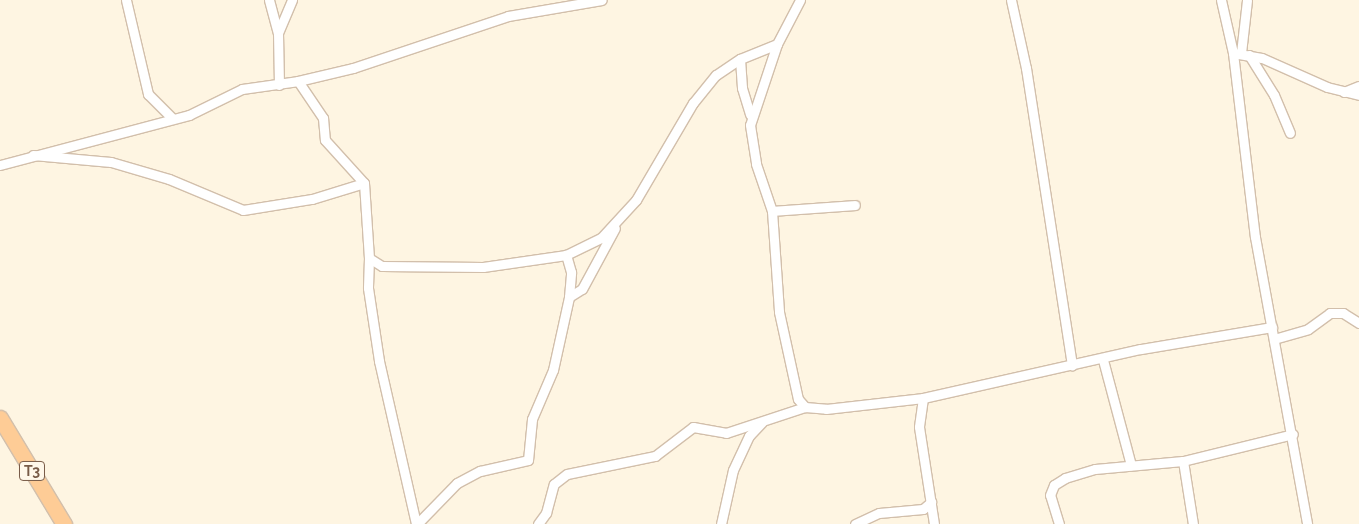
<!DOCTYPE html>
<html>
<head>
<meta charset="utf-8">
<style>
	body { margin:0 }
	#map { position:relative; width:1359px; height:524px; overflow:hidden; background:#fef5e2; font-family:Raleway,sans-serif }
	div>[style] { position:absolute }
	.roads { filter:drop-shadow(1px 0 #d2bfab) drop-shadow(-1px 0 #d2bfab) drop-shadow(0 1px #d2bfab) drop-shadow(0 -1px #d2bfab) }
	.minor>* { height:9px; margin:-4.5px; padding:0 4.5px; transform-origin:4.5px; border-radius:4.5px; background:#fff }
	.trunk>* { height:15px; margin:-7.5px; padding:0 7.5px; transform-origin:7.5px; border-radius:7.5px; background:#fecc96 }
	span { translate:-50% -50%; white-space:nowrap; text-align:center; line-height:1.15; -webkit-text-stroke:4px #fff8ea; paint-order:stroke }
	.shield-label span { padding:1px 4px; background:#fff8ea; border:1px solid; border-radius:4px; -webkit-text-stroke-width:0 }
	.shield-label { font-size:14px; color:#785b47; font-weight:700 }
</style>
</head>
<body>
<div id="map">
	<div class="roads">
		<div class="minor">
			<div style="left:126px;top:0;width:97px;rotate:76.8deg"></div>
			<div style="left:148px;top:94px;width:35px;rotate:45deg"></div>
			<div style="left:269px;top:0;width:34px;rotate:75deg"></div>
			<div style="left:800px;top:0;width:50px;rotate:117.6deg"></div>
			<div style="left:777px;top:44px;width:85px;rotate:108.4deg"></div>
			<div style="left:750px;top:125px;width:39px;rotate:81deg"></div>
			<div style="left:756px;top:164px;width:50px;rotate:71.2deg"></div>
			<div style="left:772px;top:211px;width:101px;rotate:86deg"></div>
			<div style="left:779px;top:312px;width:89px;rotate:77.7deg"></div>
			<div style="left:798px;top:399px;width:11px;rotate:49deg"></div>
			<div style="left:805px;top:407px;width:21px;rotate:5deg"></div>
			<div style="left:826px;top:409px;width:98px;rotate:-6.5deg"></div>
			<div style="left:923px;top:398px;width:223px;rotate:-12.7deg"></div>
			<div style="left:1141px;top:349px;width:133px;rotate:-9.5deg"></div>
			<div style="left:1011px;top:0;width:70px;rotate:77.6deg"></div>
			<div style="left:1026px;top:68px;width:301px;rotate:81.2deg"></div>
			<div style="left:1221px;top:0;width:54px;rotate:77.2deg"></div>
			<div style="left:1233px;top:53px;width:185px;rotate:83.2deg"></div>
			<div style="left:1255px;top:237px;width:292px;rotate:79.7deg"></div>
			<div style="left:1233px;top:53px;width:29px;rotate:10deg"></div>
			<div style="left:1262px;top:58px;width:71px;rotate:24deg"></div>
			<div style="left:1327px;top:87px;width:33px;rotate:14deg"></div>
			<div style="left:1241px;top:53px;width:53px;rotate:-83.5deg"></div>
			<div style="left:1249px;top:55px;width:47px;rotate:58deg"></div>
			<div style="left:1274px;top:95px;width:41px;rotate:67.2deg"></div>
			<div style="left:740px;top:59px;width:29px;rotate:86deg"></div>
			<div style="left:742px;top:88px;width:28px;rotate:73deg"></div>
			<div style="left:298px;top:81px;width:45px;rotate:56deg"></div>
			<div style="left:323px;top:118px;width:22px;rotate:85deg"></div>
			<div style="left:325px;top:140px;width:58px;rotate:47.8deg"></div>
			<div style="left:364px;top:183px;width:75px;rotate:86.2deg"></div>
			<div style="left:369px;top:258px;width:15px;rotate:32deg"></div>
			<div style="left:382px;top:266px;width:101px;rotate:0.6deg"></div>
			<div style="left:483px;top:267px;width:84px;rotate:-8.2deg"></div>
			<div style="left:566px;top:255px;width:39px;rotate:-26deg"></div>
			<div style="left:601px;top:238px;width:52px;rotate:-47.4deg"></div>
			<div style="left:636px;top:200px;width:113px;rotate:-59.6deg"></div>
			<div style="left:693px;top:103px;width:36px;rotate:-51deg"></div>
			<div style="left:716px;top:75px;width:29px;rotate:-34deg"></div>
			<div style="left:740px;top:59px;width:40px;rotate:-22deg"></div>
			<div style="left:279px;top:85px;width:52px;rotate:-91.1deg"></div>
			<div style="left:278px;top:33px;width:36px;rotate:-67deg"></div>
			<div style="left:1344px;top:92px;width:16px;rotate:-22deg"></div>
			<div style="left:33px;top:155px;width:78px;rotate:5.1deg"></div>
			<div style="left:111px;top:162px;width:60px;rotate:16.3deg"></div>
			<div style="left:169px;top:179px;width:80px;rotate:22.7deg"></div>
			<div style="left:243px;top:210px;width:70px;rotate:-9.1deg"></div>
			<div style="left:312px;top:199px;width:54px;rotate:-17.1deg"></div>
			<div style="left:0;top:165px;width:196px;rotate:-14.8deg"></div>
			<div style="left:189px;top:115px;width:59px;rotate:-26.1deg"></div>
			<div style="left:242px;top:89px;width:57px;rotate:-8.1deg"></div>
			<div style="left:298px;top:81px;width:57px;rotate:-13.3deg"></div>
			<div style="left:353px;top:68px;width:163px;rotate:-18.5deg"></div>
			<div style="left:508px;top:16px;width:95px;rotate:-9.7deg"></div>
			<div style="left:772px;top:211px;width:83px;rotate:-4.1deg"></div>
			<div style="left:369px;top:258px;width:30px;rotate:92deg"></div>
			<div style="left:368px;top:288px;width:74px;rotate:81.4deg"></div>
			<div style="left:379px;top:361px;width:167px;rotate:77.2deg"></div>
			<div style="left:569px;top:297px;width:15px;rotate:-32deg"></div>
			<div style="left:582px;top:289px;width:69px;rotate:-61.6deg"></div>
			<div style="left:1274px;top:339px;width:35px;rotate:-16deg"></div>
			<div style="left:1308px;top:329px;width:27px;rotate:-36deg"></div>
			<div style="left:1330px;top:313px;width:13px"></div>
			<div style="left:1343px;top:313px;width:19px;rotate:32deg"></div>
			<div style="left:1103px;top:360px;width:109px;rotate:75.1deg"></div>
			<div style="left:923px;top:398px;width:29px;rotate:98deg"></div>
			<div style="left:919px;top:427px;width:98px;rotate:81.2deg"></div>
			<div style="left:1183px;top:461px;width:64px;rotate:81deg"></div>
			<div style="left:417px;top:524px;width:57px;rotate:-45.7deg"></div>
			<div style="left:457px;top:483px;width:26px;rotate:-28deg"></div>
			<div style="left:480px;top:471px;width:49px;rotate:-12.9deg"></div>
			<div style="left:528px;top:460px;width:41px;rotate:-84.4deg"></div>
			<div style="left:532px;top:419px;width:53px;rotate:-66.8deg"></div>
			<div style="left:553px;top:370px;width:75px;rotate:-77.6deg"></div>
			<div style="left:569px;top:297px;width:25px;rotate:-85deg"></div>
			<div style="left:571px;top:272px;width:18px;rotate:-106deg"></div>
			<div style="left:538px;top:524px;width:14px;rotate:-54deg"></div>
			<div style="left:546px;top:513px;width:30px;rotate:-75deg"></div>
			<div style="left:554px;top:484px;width:16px;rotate:-38deg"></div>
			<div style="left:567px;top:474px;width:90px;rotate:-11.6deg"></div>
			<div style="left:655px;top:456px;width:48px;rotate:-37.3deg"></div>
			<div style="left:693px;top:427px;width:34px;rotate:10deg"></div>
			<div style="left:726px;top:433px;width:83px;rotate:-18.2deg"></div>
			<div style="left:721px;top:524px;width:55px;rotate:-77.5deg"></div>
			<div style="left:733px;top:470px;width:38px;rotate:-65deg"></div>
			<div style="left:749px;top:436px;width:19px;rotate:-47deg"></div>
			<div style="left:855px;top:524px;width:26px;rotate:-25deg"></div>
			<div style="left:879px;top:513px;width:44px;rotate:-5.2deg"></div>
			<div style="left:923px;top:509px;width:11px;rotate:-41deg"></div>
			<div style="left:1059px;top:524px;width:30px;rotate:-107deg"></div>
			<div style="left:1050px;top:495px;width:11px;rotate:-68deg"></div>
			<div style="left:1054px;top:485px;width:13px;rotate:-32deg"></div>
			<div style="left:1065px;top:478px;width:31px;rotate:-17deg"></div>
			<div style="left:1095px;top:469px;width:88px;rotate:-5.2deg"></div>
			<div style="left:1183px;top:461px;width:113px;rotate:-13.8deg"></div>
		</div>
		<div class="trunk">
			<div style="left:0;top:418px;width:124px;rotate:58.9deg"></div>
		</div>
	</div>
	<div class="shield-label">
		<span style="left:32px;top:471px">T3</span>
	</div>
</div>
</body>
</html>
